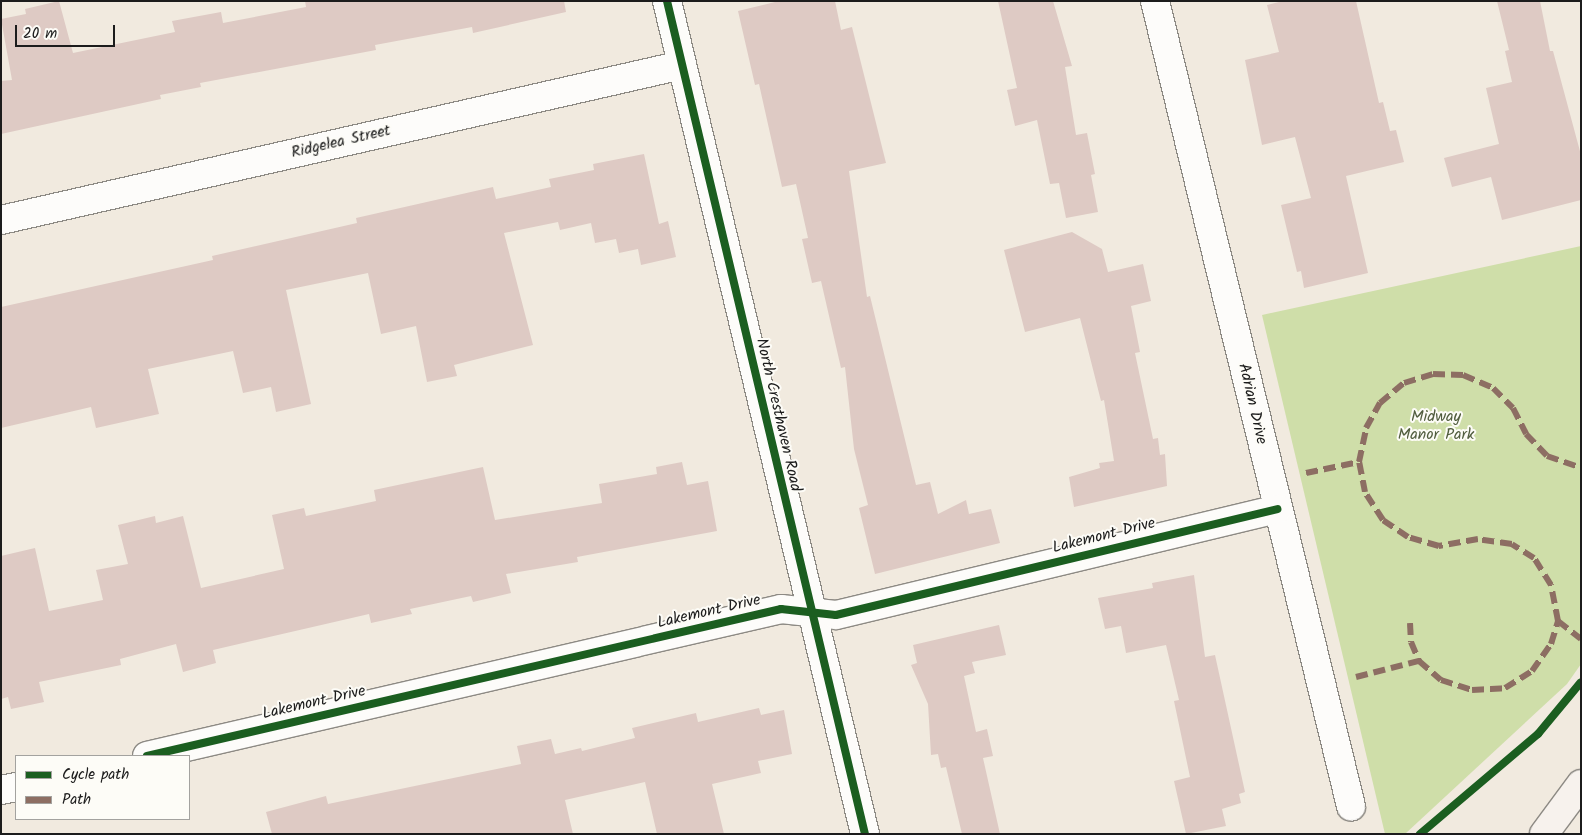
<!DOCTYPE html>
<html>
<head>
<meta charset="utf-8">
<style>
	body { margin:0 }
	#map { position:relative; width:1582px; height:835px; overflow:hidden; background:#f1eadf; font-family:Kalam,sans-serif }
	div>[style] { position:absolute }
	.green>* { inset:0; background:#cfdea9 }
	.building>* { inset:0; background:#decac4 }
	.roads { filter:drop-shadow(1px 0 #8d8a84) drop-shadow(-1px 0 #8d8a84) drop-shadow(0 1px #8d8a84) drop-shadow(0 -1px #8d8a84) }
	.street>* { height:28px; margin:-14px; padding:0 14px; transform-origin:14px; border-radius:14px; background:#fdfcfa }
	.secondary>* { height:28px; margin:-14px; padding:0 14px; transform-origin:14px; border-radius:14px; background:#f7f2ed }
	.quiet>* { height:6px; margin-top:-3px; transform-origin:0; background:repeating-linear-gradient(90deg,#8d6e63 0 12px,transparent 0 18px) }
	.cycleway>* { height:8px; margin:-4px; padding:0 4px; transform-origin:4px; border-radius:4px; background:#1b5e20 }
	span { translate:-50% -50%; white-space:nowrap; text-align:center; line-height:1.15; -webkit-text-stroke:4px #fdfcf7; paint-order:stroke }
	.street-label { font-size:16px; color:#1c1c1c }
	.park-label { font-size:16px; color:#515d3e }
	.frame { position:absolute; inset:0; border:2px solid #1c1c1c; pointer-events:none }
	.legend { position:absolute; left:15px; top:755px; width:175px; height:65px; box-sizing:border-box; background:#fdfcf7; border:1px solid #a3a29f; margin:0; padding:6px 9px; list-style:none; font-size:15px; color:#1c1c1c }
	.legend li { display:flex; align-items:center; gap:10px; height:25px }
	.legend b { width:25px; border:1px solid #a3a29f }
	.scale { position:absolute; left:15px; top:25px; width:100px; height:22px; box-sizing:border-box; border:2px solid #1c1c1c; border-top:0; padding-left:6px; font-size:15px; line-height:18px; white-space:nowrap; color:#1c1c1c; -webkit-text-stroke:4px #fdfcf7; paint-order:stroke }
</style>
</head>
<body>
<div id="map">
	<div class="green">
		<div style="clip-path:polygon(1581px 246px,1581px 664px,1567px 684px,1405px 834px,1385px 834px,1262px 315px)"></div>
	</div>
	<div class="building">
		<div style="clip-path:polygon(59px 1px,73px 53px,175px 32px,172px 21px,221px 12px,223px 23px,306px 7px,305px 1px,564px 1px,566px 12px,473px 33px,472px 27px,375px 45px,376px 50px,200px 83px,201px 87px,160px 95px,161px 99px,1px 134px,1px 81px,12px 80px,1px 19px,26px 14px,25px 9px)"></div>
		<div style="clip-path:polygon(779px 1px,835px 1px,841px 30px,852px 27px,886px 163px,849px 171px,867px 297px,870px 296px,916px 485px,930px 482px,938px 514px,966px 500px,969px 514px,991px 509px,1000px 543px,875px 574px,859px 508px,868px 505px,854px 449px,845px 367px,841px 368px,821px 281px,812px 283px,802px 239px,808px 238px,796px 184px,782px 187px,759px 84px,755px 85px,738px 11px)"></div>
		<div style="clip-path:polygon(998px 1px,1053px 1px,1072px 66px,1065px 67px,1076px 135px,1087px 133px,1095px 174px,1091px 175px,1098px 212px,1066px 218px,1059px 183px,1050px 184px,1037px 120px,1015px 126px,1007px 90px,1017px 88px)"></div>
		<div style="clip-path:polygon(1283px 1px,1356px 1px,1379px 103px,1383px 102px,1390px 131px,1396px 130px,1404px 162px,1346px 176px,1368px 273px,1304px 288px,1301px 271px,1297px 272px,1281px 205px,1311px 198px,1295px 137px,1262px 145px,1245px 60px,1279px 52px,1267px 5px)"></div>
		<div style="clip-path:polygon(1497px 1px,1540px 1px,1550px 51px,1553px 51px,1581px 155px,1581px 200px,1502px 220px,1491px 177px,1452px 187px,1444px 158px,1499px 144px,1486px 88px,1512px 82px,1505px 51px,1509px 50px)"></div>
		<div style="clip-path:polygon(644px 154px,659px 224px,668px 221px,676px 257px,641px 265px,638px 249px,619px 253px,616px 239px,595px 243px,591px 223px,560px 230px,558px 222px,504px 233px,533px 345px,454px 365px,457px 376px,427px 382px,416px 326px,381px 334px,368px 273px,286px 290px,311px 404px,276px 412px,271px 387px,243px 393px,233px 351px,148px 369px,159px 414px,96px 428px,91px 407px,1px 428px,1px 307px,213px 260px,212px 256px,357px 223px,356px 218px,493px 187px,496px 199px,551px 187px,549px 179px,594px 170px,593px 164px)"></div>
		<div style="clip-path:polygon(1072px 232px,1102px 249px,1108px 272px,1143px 264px,1151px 301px,1131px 306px,1140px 352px,1135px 353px,1153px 439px,1158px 438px,1160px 455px,1165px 454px,1167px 486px,1074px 507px,1069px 477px,1100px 468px,1099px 463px,1114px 461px,1104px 400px,1101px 401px,1080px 318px,1025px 332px,1004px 250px)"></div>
		<div style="clip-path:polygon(682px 462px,687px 485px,708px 481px,717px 531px,577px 557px,578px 562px,506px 574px,511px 593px,473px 602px,471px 596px,410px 609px,412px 614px,371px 623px,369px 614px,213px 650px,216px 663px,183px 672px,176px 644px,120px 659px,121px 665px,39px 682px,44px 702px,11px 709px,8px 697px,1px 699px,1px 556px,35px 548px,49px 611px,103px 600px,96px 570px,128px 564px,118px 525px,155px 516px,156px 523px,183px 516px,201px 588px,284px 569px,272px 515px,304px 508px,306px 516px,376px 501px,374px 490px,483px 467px,495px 520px,602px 503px,599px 484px,657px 474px,656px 467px)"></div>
		<div style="clip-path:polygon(1194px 575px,1205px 657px,1215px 655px,1245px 792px,1239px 794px,1241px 803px,1222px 809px,1226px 826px,1186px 834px,1174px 781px,1190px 777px,1174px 701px,1179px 700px,1166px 645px,1126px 653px,1121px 626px,1105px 629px,1098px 598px,1153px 588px,1152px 583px)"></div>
		<div style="clip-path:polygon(999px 625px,1006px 655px,972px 662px,975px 673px,964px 676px,976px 732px,987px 729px,993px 756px,983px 758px,1000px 834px,962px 834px,946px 767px,941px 768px,938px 754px,931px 755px,928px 704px,911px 665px,917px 663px,913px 645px)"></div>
		<div style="clip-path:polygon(759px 708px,761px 715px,784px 710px,792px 754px,758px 761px,761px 773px,712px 784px,724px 834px,657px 834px,645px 782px,565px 800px,573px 834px,272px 834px,266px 812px,326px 796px,328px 804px,521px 764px,517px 746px,551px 739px,555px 754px,581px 748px,582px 751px,635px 738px,632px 728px,696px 713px,698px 722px)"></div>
	</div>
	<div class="roads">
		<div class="street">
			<div style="left:667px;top:1px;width:856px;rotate:76.63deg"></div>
			<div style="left:1155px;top:1px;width:829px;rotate:76.32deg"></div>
			<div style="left:1px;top:220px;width:698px;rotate:-12.82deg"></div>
			<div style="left:147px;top:756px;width:651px;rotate:-13.05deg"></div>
			<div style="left:781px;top:609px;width:55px;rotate:6.2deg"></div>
			<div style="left:836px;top:615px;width:454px;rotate:-13.5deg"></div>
			<div style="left:1px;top:790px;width:15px;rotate:-11deg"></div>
		</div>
		<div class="secondary">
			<div style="left:1544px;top:834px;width:62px;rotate:-53.5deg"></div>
		</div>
	</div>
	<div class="quiet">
		<div style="left:1306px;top:473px;width:54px;rotate:-11.7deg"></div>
		<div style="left:1558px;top:621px;width:29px;rotate:38deg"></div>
		<div style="left:1410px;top:623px;width:19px;rotate:87deg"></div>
		<div style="left:1411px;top:642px;width:21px;rotate:67deg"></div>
		<div style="left:1419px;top:661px;width:29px;rotate:41deg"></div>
		<div style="left:1441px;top:680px;width:33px;rotate:18deg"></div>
		<div style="left:1472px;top:690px;width:33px;rotate:-3deg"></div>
		<div style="left:1505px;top:688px;width:32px;rotate:-32deg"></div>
		<div style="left:1532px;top:671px;width:33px;rotate:-55deg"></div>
		<div style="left:1551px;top:644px;width:24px;rotate:-73deg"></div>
		<div style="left:1558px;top:621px;width:37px;rotate:-101deg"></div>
		<div style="left:1551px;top:585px;width:32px;rotate:-122deg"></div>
		<div style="left:1534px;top:558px;width:26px;rotate:-148deg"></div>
		<div style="left:1512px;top:544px;width:34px;rotate:-172deg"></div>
		<div style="left:1478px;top:539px;width:40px;rotate:170deg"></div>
		<div style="left:1439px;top:546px;width:32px;rotate:-164deg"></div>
		<div style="left:1408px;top:537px;width:30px;rotate:-146deg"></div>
		<div style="left:1383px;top:520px;width:33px;rotate:-123deg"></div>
		<div style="left:1365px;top:492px;width:31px;rotate:-101deg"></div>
		<div style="left:1359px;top:462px;width:35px;rotate:-78deg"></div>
		<div style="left:1366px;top:428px;width:29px;rotate:-61deg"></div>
		<div style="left:1380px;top:403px;width:31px;rotate:-40deg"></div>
		<div style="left:1404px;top:383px;width:30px;rotate:-17deg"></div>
		<div style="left:1433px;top:374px;width:30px;rotate:2deg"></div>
		<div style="left:1463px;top:375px;width:33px;rotate:23deg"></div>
		<div style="left:1493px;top:388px;width:28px;rotate:45deg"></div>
		<div style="left:1513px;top:408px;width:29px;rotate:63deg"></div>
		<div style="left:1526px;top:434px;width:30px;rotate:46deg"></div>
		<div style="left:1547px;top:456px;width:36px;rotate:19deg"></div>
		<div style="left:1356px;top:677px;width:65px;rotate:-14.3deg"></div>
	</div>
	<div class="cycleway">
		<div style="left:667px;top:1px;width:856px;rotate:76.63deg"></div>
		<div style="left:147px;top:756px;width:651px;rotate:-13.05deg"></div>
		<div style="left:781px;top:609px;width:55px;rotate:6.2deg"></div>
		<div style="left:836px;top:615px;width:454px;rotate:-13.5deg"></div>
		<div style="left:1420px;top:834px;width:155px;rotate:-40.3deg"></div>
		<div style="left:1538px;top:734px;width:67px;rotate:-50.4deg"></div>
	</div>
	<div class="street-label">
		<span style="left:341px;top:142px;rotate:-13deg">Ridgelea Street</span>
		<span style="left:1252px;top:404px;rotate:77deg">Adrian Drive</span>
		<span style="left:778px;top:415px;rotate:77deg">North Cresthaven Road</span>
		<span style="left:1104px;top:536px;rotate:-14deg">Lakemont Drive</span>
		<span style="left:709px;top:612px;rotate:-13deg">Lakemont Drive</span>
		<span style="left:314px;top:703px;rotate:-13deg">Lakemont Drive</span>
	</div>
	<div class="park-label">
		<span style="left:1436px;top:426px">Midway<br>Manor Park</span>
	</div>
	<div class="frame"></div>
	<ul class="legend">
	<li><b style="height:6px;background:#1b5e20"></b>Cycle path</li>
	<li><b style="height:6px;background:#8d6e63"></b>Path</li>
	</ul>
	<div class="scale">20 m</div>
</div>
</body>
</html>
